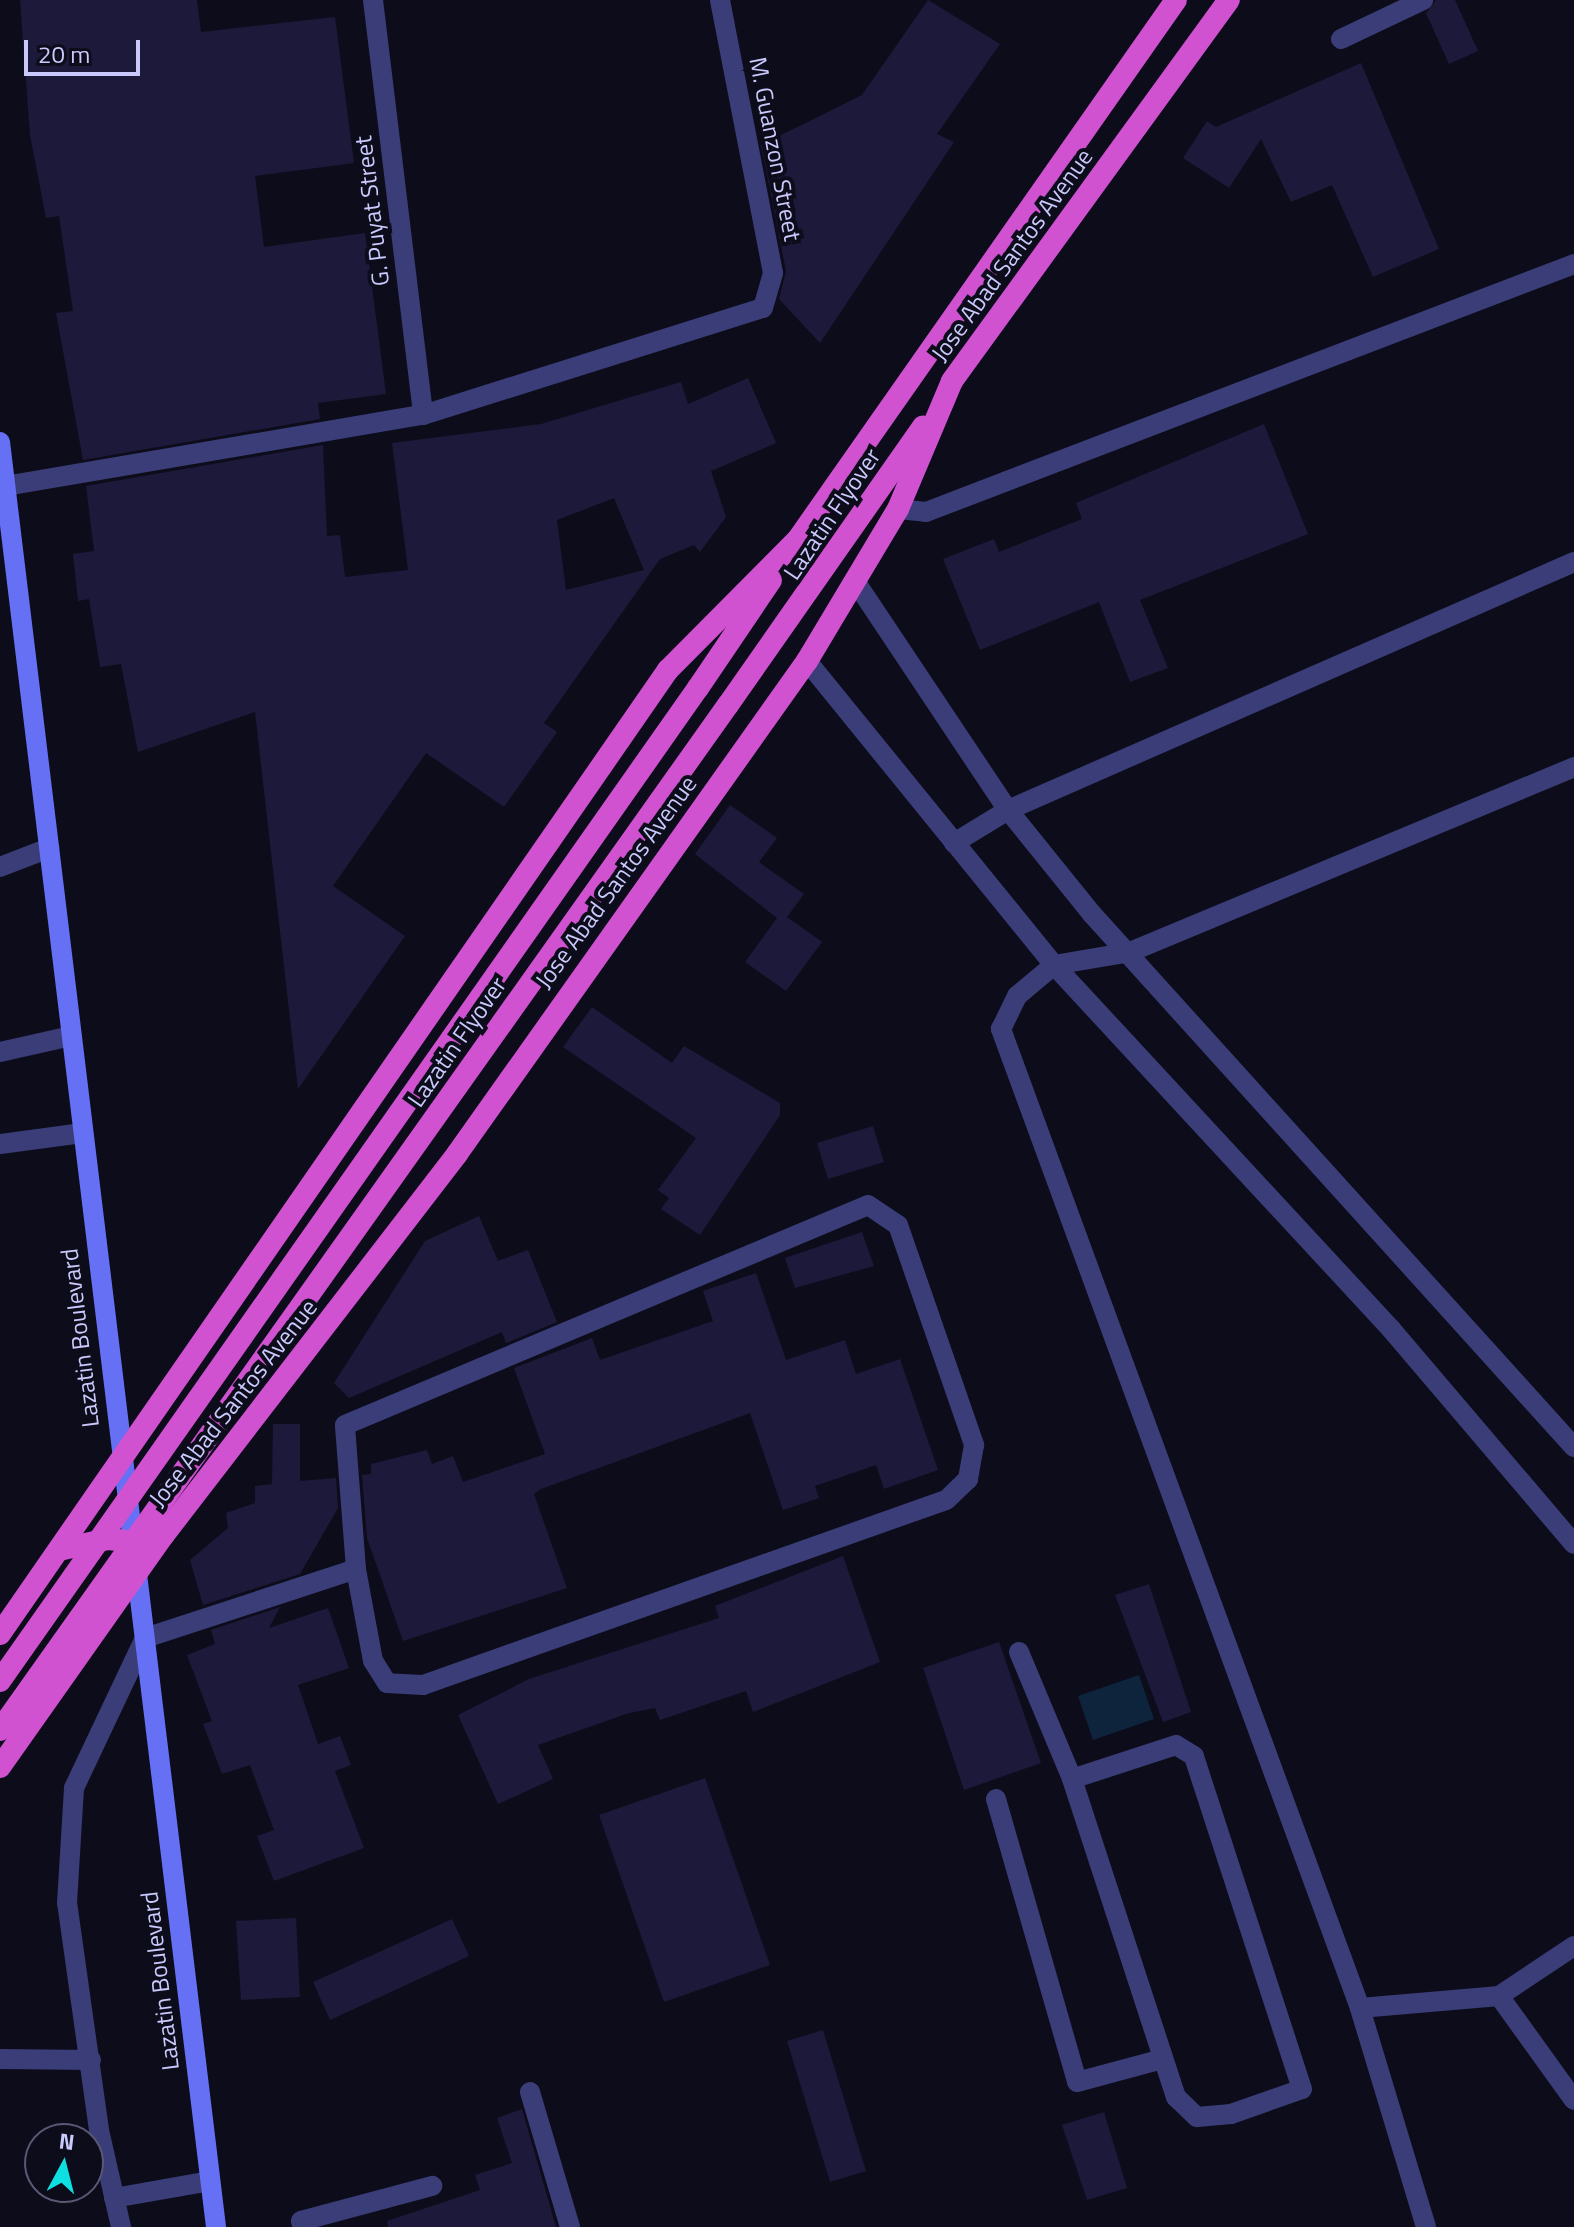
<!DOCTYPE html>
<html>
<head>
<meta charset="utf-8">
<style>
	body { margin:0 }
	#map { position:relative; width:1574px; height:2227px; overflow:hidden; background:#0d0c1b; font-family:"Titillium Web",sans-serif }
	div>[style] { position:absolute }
	.water>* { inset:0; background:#0e243d }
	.building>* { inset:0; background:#1d193a }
	.service>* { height:20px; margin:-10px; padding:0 10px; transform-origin:10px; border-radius:10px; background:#3a3d77 }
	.minor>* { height:20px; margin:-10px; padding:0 10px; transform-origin:10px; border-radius:10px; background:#3a3d77 }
	.secondary>* { height:20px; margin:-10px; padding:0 10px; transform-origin:10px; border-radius:10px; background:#6670f5 }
	.trunk>* { height:22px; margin:-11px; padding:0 11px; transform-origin:11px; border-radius:11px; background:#d052d0 }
	.trunk-bridge>* { height:22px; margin:-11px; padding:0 11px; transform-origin:11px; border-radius:11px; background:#d052d0 }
	span { translate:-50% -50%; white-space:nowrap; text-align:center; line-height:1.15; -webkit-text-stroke:8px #0d0c1b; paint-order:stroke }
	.street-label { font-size:24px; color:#cac9fc }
	.north { position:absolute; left:24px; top:2123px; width:80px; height:80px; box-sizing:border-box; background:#0d0c1b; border:2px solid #595875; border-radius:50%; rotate:7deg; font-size:22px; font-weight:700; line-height:32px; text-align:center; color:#cac9fc }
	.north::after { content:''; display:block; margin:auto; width:28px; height:36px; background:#0ee0e2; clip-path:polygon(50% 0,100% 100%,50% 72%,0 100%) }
	.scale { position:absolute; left:24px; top:40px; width:116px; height:36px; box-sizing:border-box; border:4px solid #cac9fc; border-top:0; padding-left:10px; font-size:24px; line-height:28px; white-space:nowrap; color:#cac9fc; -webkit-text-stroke:6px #0d0c1b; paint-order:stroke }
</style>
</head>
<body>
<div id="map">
	<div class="water">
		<div style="clip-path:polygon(1139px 1675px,1154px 1719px,1093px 1740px,1078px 1696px)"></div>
	</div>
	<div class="building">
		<div style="clip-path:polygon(20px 0,197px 0,201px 32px,335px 17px,354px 163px,255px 176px,264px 247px,365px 233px,386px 394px,318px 403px,320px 419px,83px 460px,56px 313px,73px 311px,59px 216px,46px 218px,30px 135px)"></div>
		<div style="clip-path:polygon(928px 0,1000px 44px,937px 134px,954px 142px,820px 343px,779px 299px,786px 271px,761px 145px,862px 95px)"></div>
		<div style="clip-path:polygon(1436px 0,1455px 0,1478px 51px,1449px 64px,1426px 13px)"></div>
		<div style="clip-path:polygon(1361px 63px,1439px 249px,1373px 277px,1332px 185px,1291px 202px,1261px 139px,1229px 188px,1183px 158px,1207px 121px,1216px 127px)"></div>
		<div style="clip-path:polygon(evenodd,748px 378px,776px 443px,711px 471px,726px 517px,700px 552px,694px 545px,660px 559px,544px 723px,557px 732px,504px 807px,426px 753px,333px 886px,405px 936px,298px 1089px,255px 712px,138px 752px,121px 664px,100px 667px,89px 599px,78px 601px,73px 554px,94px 551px,86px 486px,323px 445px,327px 536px,340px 535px,345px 577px,408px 570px,392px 443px,541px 424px,681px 382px,688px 404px,748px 378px,614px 498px,644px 570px,566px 590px,557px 520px,614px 498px)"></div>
		<div style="clip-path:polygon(1264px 424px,1308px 534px,1140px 600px,1168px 668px,1130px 682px,1099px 602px,980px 650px,943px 559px,994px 539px,999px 552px,1082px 519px,1076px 503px)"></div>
		<div style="clip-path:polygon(730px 805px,777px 838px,759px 862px,804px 894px,787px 917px,822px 942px,786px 991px,745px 962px,777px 918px,695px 854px)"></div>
		<div style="clip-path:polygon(592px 1007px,672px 1063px,684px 1046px,780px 1103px,780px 1115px,700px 1235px,661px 1209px,669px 1198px,658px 1190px,696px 1138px,563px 1047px)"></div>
		<div style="clip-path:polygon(873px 1126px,884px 1162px,828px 1179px,817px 1143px)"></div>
		<div style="clip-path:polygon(479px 1216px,498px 1261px,528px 1250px,557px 1322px,506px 1343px,502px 1332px,349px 1398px,334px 1383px,425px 1241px)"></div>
		<div style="clip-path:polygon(862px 1232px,874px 1266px,795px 1288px,785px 1258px)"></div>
		<div style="clip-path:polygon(756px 1273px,786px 1360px,845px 1340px,856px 1374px,900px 1359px,938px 1470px,884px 1489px,876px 1465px,815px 1486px,819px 1498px,783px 1510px,750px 1413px,541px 1489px,534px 1494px,567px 1588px,403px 1641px,367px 1538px,362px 1475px,371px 1474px,371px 1464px,427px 1450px,432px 1464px,453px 1456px,463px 1482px,545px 1454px,514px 1368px,592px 1338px,600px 1360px,713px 1321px,703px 1291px)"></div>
		<div style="clip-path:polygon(273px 1424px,300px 1424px,300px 1481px,336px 1478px,338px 1508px,300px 1574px,203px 1605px,190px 1560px,228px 1528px,226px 1513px,255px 1503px,255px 1486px,272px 1484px)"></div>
		<div style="clip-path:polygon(843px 1556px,880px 1662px,753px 1712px,746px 1691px,660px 1720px,655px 1708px,629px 1713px,538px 1745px,553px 1779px,498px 1804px,458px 1715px,529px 1679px,719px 1618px,715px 1606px)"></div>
		<div style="clip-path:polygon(1149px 1584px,1191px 1712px,1163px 1722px,1115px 1595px)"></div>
		<div style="clip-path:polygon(280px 1607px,269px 1628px,328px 1608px,349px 1668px,298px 1685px,318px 1744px,340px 1736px,351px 1765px,335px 1771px,364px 1848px,274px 1881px,257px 1836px,274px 1830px,250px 1765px,222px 1774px,203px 1724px,212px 1721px,187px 1655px,215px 1644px,211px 1630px)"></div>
		<div style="clip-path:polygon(999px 1642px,1041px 1763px,964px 1790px,923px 1668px)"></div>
		<div style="clip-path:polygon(705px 1778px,770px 1965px,664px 2002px,599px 1815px)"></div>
		<div style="clip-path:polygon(296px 1918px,300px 1997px,241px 2000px,236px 1921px)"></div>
		<div style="clip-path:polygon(452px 1919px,469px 1956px,330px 2020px,313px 1982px)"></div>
		<div style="clip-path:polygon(823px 2030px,866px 2171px,830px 2182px,787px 2041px)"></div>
		<div style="clip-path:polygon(522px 2109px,556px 2227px,388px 2227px,387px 2221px,480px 2190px,475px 2175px,512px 2163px,497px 2118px)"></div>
		<div style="clip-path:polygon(1104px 2112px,1127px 2188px,1087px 2200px,1062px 2125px)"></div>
	</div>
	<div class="service">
		<div style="left:0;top:1052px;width:73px;rotate:-12.7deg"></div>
		<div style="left:0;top:1144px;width:83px;rotate:-7.6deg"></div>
		<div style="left:1019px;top:1652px;width:138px;rotate:67.3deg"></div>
		<div style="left:1072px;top:1779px;width:335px;rotate:71.9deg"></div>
		<div style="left:1176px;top:2097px;width:29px;rotate:44deg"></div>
		<div style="left:1197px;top:2117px;width:34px;rotate:-5deg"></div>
		<div style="left:1231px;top:2114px;width:75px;rotate:-19.4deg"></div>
		<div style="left:1302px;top:2089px;width:350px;rotate:-108deg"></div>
		<div style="left:1194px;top:1756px;width:21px;rotate:-149deg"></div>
		<div style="left:1176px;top:1745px;width:109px;rotate:161.9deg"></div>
		<div style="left:996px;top:1799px;width:294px;rotate:74deg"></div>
		<div style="left:1077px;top:2082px;width:89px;rotate:-15deg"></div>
		<div style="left:0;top:2059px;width:91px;rotate:0.6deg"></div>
		<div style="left:530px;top:2092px;width:141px;rotate:73.5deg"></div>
		<div style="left:114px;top:2198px;width:97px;rotate:-10deg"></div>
		<div style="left:121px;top:2227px;width:99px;rotate:-102.8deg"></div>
		<div style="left:99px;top:2130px;width:229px;rotate:-98deg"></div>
		<div style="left:67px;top:1903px;width:115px;rotate:-86.5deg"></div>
		<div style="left:74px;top:1788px;width:166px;rotate:-64.7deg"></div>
		<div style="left:303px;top:2227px;width:6px;rotate:-108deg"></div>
		<div style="left:301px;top:2221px;width:136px;rotate:-15deg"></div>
	</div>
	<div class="minor">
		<div style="left:373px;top:0;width:418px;rotate:83.1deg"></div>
		<div style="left:1341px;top:39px;width:91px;rotate:-25.4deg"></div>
		<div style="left:0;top:487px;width:429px;rotate:-9.7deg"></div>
		<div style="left:423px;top:415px;width:356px;rotate:-17.5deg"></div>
		<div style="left:763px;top:308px;width:36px;rotate:-74deg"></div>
		<div style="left:773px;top:273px;width:278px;rotate:-101deg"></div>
		<div style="left:898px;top:509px;width:28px;rotate:6deg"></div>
		<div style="left:926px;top:512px;width:694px;rotate:-20.94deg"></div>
		<div style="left:857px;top:584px;width:272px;rotate:56.3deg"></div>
		<div style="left:1008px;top:810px;width:134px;rotate:51.1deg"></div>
		<div style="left:1092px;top:914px;width:719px;rotate:47.88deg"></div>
		<div style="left:807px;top:661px;width:392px;rotate:50.9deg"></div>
		<div style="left:1054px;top:965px;width:496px;rotate:47.2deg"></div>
		<div style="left:1391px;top:1329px;width:282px;rotate:49.6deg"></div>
		<div style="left:954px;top:843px;width:63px;rotate:-31.4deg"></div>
		<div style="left:1008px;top:810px;width:618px;rotate:-23.66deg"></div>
		<div style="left:0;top:867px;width:53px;rotate:-21.2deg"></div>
		<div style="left:868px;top:1205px;width:36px;rotate:34deg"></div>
		<div style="left:898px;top:1225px;width:233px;rotate:70.9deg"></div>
		<div style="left:974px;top:1445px;width:35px;rotate:100deg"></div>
		<div style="left:968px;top:1479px;width:30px;rotate:136deg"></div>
		<div style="left:946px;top:1500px;width:555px;rotate:160.52deg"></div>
		<div style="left:423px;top:1685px;width:36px;rotate:-177deg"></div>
		<div style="left:387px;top:1683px;width:26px;rotate:-122deg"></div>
		<div style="left:373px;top:1661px;width:94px;rotate:-100.5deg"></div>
		<div style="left:356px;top:1569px;width:144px;rotate:-94.4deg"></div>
		<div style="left:345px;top:1425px;width:567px;rotate:-22.81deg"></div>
		<div style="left:145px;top:1638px;width:222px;rotate:-18.1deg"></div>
		<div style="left:1499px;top:1996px;width:128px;rotate:54.2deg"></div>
		<div style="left:1360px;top:2008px;width:140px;rotate:-4.9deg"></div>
		<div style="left:1499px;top:1996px;width:90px;rotate:-33.7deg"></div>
		<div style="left:1426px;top:2227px;width:229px;rotate:-106.8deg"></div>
		<div style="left:1360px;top:2008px;width:1043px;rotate:-110.14deg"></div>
		<div style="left:1001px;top:1029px;width:37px;rotate:-64deg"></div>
		<div style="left:1017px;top:996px;width:48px;rotate:-40deg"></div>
		<div style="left:1054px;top:965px;width:77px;rotate:-9.7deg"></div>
		<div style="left:1130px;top:952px;width:481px;rotate:-22.6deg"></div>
	</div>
	<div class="secondary">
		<div style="left:0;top:442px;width:1798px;rotate:83.1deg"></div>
	</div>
	<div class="trunk">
		<div style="left:698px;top:688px;width:130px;rotate:-55.9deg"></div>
		<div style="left:728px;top:705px;width:340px;rotate:-55deg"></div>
		<div style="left:59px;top:1550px;width:50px;rotate:-12.7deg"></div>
		<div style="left:108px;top:1539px;width:39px;rotate:6deg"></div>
		<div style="left:0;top:1634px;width:1173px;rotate:-55.28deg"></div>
		<div style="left:668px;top:670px;width:185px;rotate:-45.2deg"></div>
		<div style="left:798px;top:539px;width:658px;rotate:-54.96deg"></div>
		<div style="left:0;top:1767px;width:283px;rotate:-54.8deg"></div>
		<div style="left:163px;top:1536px;width:482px;rotate:-52.4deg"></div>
		<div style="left:457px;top:1154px;width:605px;rotate:-54.63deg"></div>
		<div style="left:807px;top:661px;width:177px;rotate:-59.1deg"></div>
		<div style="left:898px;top:509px;width:139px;rotate:-67.1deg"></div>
		<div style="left:952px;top:381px;width:471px;rotate:-54deg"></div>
	</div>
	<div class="trunk-bridge">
		<div style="left:0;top:1681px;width:1214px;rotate:-54.9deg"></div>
		<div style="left:0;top:1730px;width:1257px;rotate:-54.62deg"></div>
	</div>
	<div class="street-label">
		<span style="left:775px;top:149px;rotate:79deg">M. Guanzon Street</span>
		<span style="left:372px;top:211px;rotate:-97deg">G. Puyat Street</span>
		<span style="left:1012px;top:255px;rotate:-54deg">Jose Abad Santos Avenue</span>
		<span style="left:832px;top:514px;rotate:-56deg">Lazatin Flyover</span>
		<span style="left:616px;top:882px;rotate:-54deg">Jose Abad Santos Avenue</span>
		<span style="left:457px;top:1042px;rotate:-55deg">Lazatin Flyover</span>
		<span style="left:80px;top:1338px;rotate:-97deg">Lazatin Boulevard</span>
		<span style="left:233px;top:1403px;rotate:-52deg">Jose Abad Santos Avenue</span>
		<span style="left:160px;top:1981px;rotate:-97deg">Lazatin Boulevard</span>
	</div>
	<div class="north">N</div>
	<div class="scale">20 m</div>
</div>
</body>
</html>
